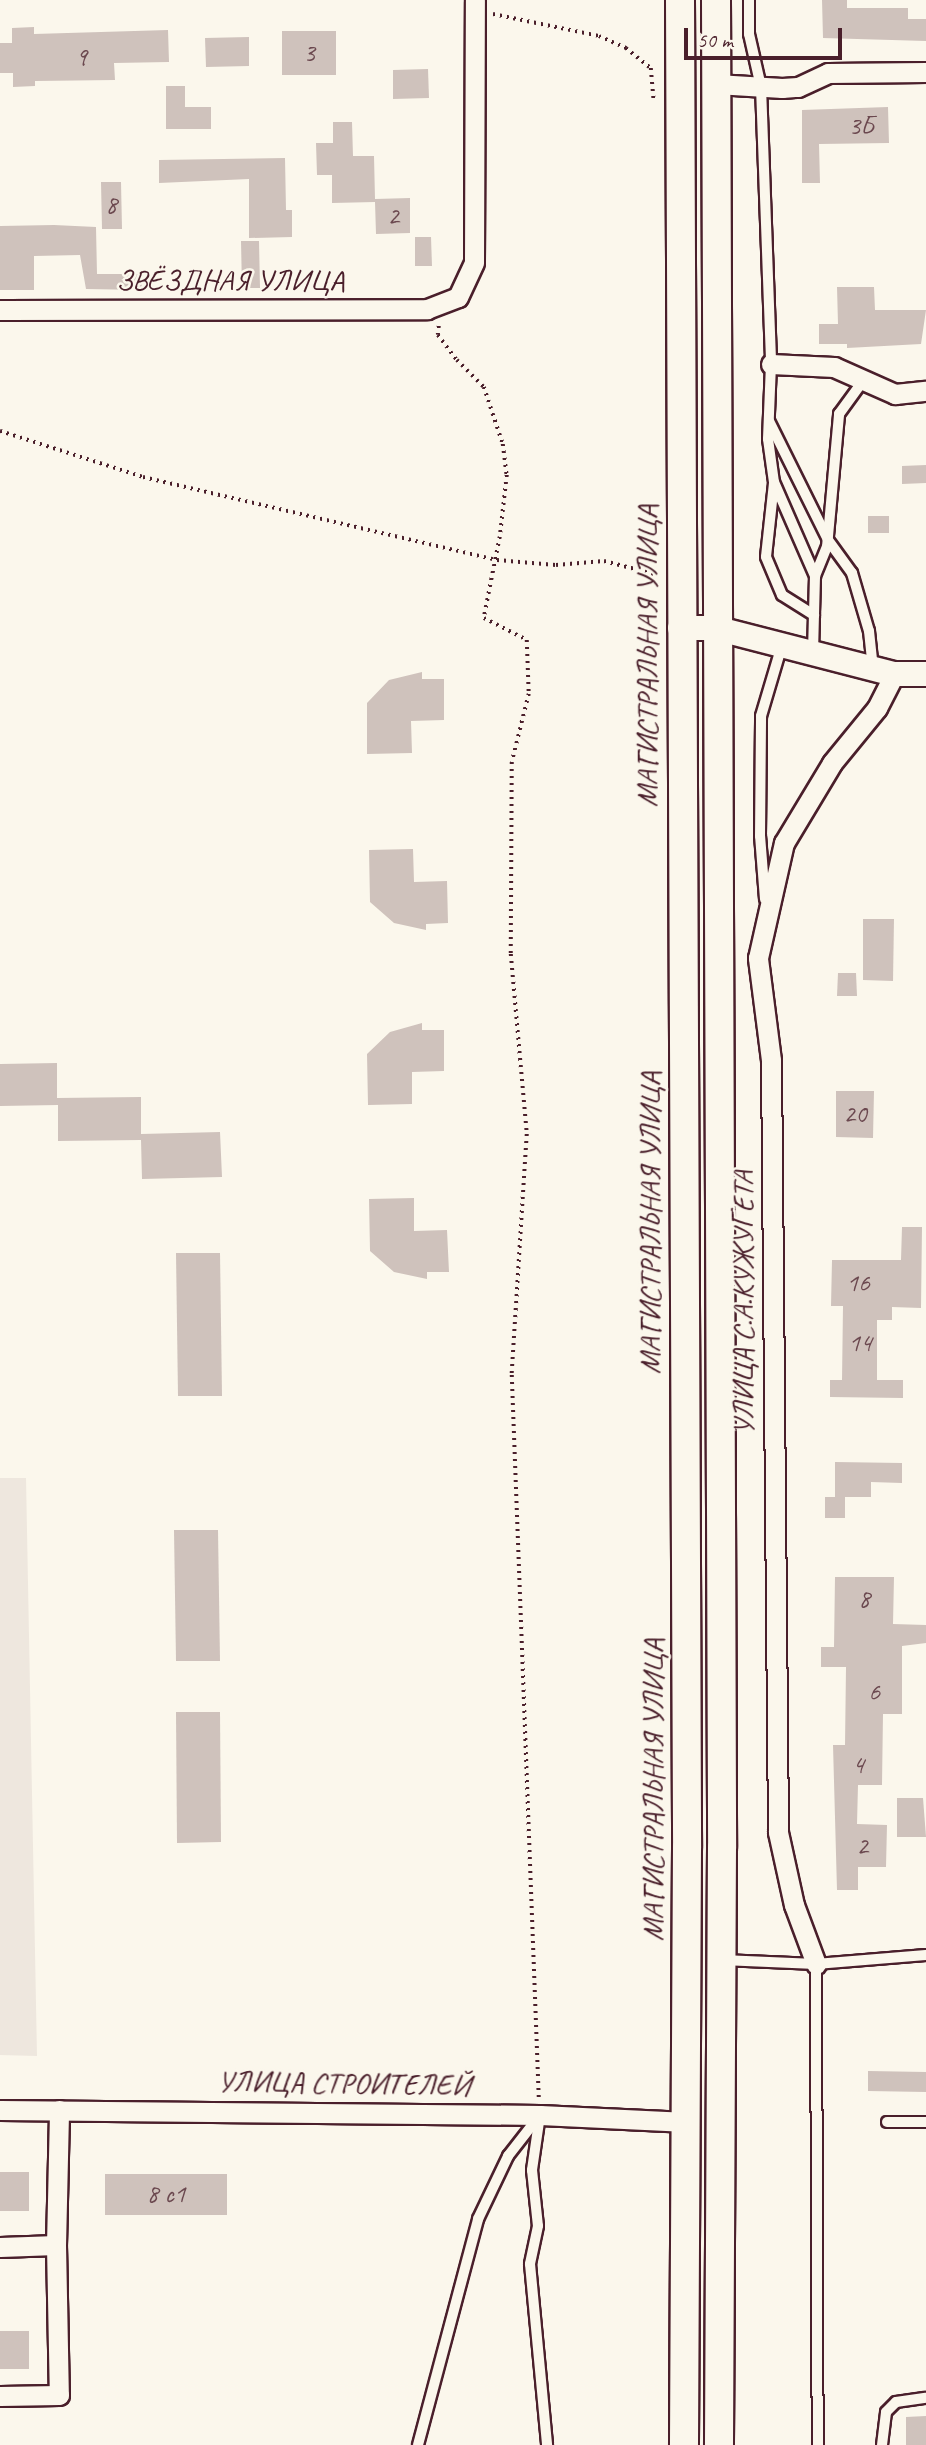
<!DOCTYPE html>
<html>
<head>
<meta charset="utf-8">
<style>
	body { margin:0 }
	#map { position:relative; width:926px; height:2445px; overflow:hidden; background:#fbf7ec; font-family:Caveat,sans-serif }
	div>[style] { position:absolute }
	.built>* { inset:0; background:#eee7de }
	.building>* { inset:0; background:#cfc2bc }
	.path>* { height:3.5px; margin-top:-1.75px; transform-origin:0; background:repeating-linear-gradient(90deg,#4a1f2b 0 2px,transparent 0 7px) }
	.roads { filter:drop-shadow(2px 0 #4a1f2b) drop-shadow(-2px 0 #4a1f2b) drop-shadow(0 2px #4a1f2b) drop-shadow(0 -2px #4a1f2b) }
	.service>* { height:10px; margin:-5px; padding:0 5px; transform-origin:5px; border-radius:5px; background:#fbf7ec }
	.minor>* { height:19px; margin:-9.5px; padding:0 9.5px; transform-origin:9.5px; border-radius:9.5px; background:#fbf7ec }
	.tertiary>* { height:24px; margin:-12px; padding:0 12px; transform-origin:12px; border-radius:12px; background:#fbf7ec }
	.secondary>* { height:28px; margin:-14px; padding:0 14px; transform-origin:14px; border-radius:14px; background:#fbf7ec }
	span { translate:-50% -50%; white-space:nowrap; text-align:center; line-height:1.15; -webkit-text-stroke:5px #fbf7ec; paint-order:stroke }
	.number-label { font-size:26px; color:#6b484f }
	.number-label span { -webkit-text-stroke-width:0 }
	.street-label { font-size:30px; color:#4a1f2b }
	.scale { position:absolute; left:684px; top:28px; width:158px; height:32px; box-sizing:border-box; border:4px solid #4a1f2b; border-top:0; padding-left:9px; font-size:21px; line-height:24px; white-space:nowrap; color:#4a1f2b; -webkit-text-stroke:5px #fbf7ec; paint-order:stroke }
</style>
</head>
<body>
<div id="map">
	<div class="built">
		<div style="clip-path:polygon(0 1478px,26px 1478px,37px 2056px,0 2055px)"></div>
	</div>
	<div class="building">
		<div style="clip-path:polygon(822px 0,847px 0,847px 8px,908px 8px,908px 19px,926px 19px,926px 41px,823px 38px)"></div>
		<div style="clip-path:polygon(34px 27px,34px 34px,168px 30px,169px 62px,114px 63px,115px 80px,35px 81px,35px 86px,13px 87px,13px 73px,0 73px,0 43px,12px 43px,12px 28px)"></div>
		<div style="clip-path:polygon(282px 31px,336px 31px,336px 75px,282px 75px)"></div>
		<div style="clip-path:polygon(249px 37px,249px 66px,206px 67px,205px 38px)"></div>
		<div style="clip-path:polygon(428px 69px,429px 98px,393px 99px,393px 70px)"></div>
		<div style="clip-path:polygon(166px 86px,185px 86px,185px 107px,211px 107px,211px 129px,166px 129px)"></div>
		<div style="clip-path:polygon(888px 107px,889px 143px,819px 144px,820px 183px,802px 183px,802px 110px)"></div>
		<div style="clip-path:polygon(333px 122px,352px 122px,353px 156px,374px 156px,375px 199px,410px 198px,410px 233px,376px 234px,375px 202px,332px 203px,332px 175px,317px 175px,316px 143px,333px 143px)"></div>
		<div style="clip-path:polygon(285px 158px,286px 210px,292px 210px,292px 237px,249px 238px,249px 179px,159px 183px,159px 160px)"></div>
		<div style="clip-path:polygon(101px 182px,121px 182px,122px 229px,102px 229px)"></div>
		<div style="clip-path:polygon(54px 225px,96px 227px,97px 274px,141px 274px,142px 290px,86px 289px,80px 255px,34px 256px,34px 290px,0 290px,0 226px)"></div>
		<div style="clip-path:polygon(415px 237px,431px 237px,432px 266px,415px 266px)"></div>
		<div style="clip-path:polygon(241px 241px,259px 241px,260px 288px,242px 288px)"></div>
		<div style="clip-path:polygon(837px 287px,874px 287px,875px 310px,926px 310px,921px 344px,847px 348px,847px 344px,819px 344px,819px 324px,838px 324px)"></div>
		<div style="clip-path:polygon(926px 465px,926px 483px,902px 484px,902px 466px)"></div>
		<div style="clip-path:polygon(868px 516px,889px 516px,889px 533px,868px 533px)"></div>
		<div style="clip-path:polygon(422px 672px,422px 679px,444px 679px,444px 720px,411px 721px,412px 753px,367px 754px,367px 703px,389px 680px)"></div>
		<div style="clip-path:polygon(413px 849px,414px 882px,447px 881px,448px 923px,426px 924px,426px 930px,394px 923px,370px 902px,369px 850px)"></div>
		<div style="clip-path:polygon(863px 919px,894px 919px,893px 981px,863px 980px)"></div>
		<div style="clip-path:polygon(838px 973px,856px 973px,857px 996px,837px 996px)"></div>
		<div style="clip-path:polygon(422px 1023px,422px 1030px,444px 1030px,444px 1071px,412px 1072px,412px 1104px,368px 1105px,367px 1054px,390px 1032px)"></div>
		<div style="clip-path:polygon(57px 1063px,57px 1098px,141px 1097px,141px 1134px,220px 1132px,222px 1177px,142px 1179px,141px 1140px,58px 1141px,58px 1105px,0 1106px,0 1064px)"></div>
		<div style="clip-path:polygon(836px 1091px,874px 1091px,873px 1138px,836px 1137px)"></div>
		<div style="clip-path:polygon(414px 1198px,414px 1231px,447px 1230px,449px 1272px,427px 1272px,427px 1279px,394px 1272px,370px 1251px,369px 1199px)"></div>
		<div style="clip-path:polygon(902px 1227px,922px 1227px,921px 1308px,892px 1307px,892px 1320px,877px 1320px,877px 1380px,903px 1380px,903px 1398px,830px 1397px,830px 1380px,842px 1380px,843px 1306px,831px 1306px,832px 1260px,901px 1260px)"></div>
		<div style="clip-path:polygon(176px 1253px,220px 1253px,222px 1396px,178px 1396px)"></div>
		<div style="clip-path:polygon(835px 1462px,902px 1463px,902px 1483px,871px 1482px,871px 1497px,845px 1497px,845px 1518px,825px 1518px,825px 1497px,835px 1497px)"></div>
		<div style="clip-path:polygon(174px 1530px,218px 1530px,220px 1661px,176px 1661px)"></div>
		<div style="clip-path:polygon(835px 1577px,894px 1577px,893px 1624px,926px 1625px,926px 1643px,902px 1646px,902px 1714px,883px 1714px,882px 1785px,858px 1785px,857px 1824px,887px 1825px,886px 1867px,858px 1867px,858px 1890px,837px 1890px,833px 1745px,845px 1745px,846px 1667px,821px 1667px,821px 1647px,834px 1647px)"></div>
		<div style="clip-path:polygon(176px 1712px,220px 1712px,221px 1842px,177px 1843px)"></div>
		<div style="clip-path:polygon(897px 1798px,923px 1798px,926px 1837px,897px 1837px)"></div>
		<div style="clip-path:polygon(868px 2071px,926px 2072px,926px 2092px,868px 2091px)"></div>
		<div style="clip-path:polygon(0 2172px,29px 2172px,29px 2211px,0 2211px)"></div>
		<div style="clip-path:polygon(105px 2174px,227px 2174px,227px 2215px,105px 2215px)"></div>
		<div style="clip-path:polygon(0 2331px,29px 2331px,29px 2369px,0 2369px)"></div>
		<div style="clip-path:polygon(926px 2416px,926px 2445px,906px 2445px,906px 2417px)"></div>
	</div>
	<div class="path">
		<div style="left:493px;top:14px;width:108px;rotate:11.7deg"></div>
		<div style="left:599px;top:36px;width:30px;rotate:24deg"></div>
		<div style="left:626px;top:48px;width:32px;rotate:39deg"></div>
		<div style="left:651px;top:68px;width:32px;rotate:85deg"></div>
		<div style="left:439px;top:326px;width:9px;rotate:96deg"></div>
		<div style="left:438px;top:335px;width:31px;rotate:53deg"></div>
		<div style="left:457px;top:360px;width:38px;rotate:45deg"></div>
		<div style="left:484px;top:387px;width:60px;rotate:71.6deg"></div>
		<div style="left:503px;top:444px;width:31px;rotate:83deg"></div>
		<div style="left:507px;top:475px;width:62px;rotate:96.4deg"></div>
		<div style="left:500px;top:537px;width:83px;rotate:101.2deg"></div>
		<div style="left:484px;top:618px;width:48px;rotate:27.1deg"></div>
		<div style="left:527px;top:640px;width:54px;rotate:87.9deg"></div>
		<div style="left:529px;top:694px;width:70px;rotate:104deg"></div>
		<div style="left:512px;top:762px;width:192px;rotate:90.3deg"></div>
		<div style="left:511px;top:954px;width:181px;rotate:84.9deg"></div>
		<div style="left:527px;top:1134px;width:241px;rotate:93.6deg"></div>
		<div style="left:512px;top:1375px;width:723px;rotate:87.86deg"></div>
		<div style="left:0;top:431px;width:150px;rotate:17.8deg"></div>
		<div style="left:143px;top:477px;width:364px;rotate:13.2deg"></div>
		<div style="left:497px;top:560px;width:59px;rotate:4.8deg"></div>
		<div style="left:556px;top:565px;width:48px;rotate:-4.8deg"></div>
		<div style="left:604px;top:561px;width:56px;rotate:14.5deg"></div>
	</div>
	<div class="roads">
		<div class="service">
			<div style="left:749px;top:0;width:34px;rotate:90deg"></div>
			<div style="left:749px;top:34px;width:54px;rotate:77.2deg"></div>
			<div style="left:761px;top:87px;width:277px;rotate:87.9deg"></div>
			<div style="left:771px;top:364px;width:75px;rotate:92.3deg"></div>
			<div style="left:768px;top:439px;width:43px;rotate:82.1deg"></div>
			<div style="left:774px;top:482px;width:103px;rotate:66.4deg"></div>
			<div style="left:815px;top:576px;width:77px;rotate:91.5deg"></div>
			<div style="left:769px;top:421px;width:133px;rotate:63.6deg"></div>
			<div style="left:828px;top:540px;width:41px;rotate:54deg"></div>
			<div style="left:852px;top:573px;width:60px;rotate:73.7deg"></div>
			<div style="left:869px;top:631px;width:37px;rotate:84deg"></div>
			<div style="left:774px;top:483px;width:74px;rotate:96.2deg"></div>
			<div style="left:766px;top:557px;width:41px;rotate:67.2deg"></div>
			<div style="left:782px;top:595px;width:38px;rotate:32deg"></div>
			<div style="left:815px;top:576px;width:31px;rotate:-68deg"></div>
			<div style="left:827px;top:547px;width:134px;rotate:-84.8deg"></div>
			<div style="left:839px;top:414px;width:41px;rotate:-54deg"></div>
			<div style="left:765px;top:899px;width:63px;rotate:-94.5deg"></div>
			<div style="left:760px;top:836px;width:120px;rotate:-89.5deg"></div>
			<div style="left:761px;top:716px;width:74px;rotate:-73.5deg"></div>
			<div style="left:722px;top:1960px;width:94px;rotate:2.4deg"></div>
			<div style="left:816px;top:1964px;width:110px;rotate:-4.7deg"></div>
			<div style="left:816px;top:1964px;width:481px;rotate:89.8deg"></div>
			<div style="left:540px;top:2115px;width:56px;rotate:98.3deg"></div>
			<div style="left:532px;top:2170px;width:56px;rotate:83.9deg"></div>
			<div style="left:538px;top:2226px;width:39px;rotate:102deg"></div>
			<div style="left:530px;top:2264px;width:182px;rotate:84.6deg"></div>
			<div style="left:887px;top:2122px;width:39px"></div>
			<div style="left:418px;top:2445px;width:234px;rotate:-75.1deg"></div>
			<div style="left:478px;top:2219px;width:70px;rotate:-64.5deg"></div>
			<div style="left:508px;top:2156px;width:52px;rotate:-52deg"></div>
			<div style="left:882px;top:2445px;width:33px;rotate:-83deg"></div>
			<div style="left:886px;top:2412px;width:14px;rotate:-45deg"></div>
			<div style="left:896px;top:2402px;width:30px;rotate:-8deg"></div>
		</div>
		<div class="minor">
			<div style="left:716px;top:84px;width:66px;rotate:3.5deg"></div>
			<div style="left:782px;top:88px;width:16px;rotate:-4deg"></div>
			<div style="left:798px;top:87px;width:33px;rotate:-25deg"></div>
			<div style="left:828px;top:73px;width:98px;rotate:-0.6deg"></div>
			<div style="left:0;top:310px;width:427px;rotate:-0.1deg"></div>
			<div style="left:427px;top:309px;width:33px;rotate:-21deg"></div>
			<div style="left:458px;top:297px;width:38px;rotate:-65deg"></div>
			<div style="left:474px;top:262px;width:262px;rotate:-89.8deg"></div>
			<div style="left:771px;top:364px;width:63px;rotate:2.7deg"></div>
			<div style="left:834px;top:367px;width:67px;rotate:23.9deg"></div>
			<div style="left:895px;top:394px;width:31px;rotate:-6deg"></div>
			<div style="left:816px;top:1964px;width:63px;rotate:-110.4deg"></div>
			<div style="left:794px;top:1905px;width:75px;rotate:-102.4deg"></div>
			<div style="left:778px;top:1832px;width:772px;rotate:-90.52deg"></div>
			<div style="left:771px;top:1060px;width:103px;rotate:-97.3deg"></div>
			<div style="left:758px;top:958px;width:118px;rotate:-77.3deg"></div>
			<div style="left:784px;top:843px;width:93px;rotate:-59deg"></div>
			<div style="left:832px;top:763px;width:71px;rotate:-50.7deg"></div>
			<div style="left:877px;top:708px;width:38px;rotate:-63deg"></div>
			<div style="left:0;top:2110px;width:540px;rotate:0.53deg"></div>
			<div style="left:540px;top:2115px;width:147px;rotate:2.7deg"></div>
			<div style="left:56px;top:2245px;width:135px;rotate:-88.7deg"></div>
			<div style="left:0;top:2247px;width:56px;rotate:-2deg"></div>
			<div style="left:56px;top:2245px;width:150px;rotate:88.9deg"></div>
			<div style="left:59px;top:2395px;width:59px;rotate:179deg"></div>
		</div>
		<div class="tertiary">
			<div style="left:680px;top:628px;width:35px"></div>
			<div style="left:715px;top:628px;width:185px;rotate:14.4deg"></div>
			<div style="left:894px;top:674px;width:32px"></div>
		</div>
		<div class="secondary">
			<div style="left:680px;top:0;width:1848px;rotate:89.78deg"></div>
			<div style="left:687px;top:1848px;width:597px;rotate:90.29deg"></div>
			<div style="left:716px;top:0;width:1848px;rotate:89.81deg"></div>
			<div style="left:722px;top:1848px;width:597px;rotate:90.29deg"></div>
		</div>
	</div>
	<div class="number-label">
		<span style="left:309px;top:53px">3</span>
		<span style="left:81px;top:57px">9</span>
		<span style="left:861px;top:126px">3Б</span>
		<span style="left:111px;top:205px">8</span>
		<span style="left:393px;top:216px">2</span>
		<span style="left:855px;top:1114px">20</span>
		<span style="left:858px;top:1283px">16</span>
		<span style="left:860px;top:1343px">14</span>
		<span style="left:864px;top:1599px">8</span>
		<span style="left:874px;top:1692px">6</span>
		<span style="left:858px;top:1765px">4</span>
		<span style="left:862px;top:1846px">2</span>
		<span style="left:166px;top:2194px">8 с1</span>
	</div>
	<div class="street-label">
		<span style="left:230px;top:280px">ЗВЁЗДНАЯ УЛИЦА</span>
		<span style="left:647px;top:656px;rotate:-90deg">МАГИСТРАЛЬНАЯ УЛИЦА</span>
		<span style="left:650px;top:1223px;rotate:-90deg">МАГИСТРАЛЬНАЯ УЛИЦА</span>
		<span style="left:743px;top:1303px;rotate:-90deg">УЛИЦА С.А.КУЖУГЕТА</span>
		<span style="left:653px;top:1790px;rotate:-90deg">МАГИСТРАЛЬНАЯ УЛИЦА</span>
		<span style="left:344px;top:2083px;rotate:1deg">УЛИЦА СТРОИТЕЛЕЙ</span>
	</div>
	<div class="scale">50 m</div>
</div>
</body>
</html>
